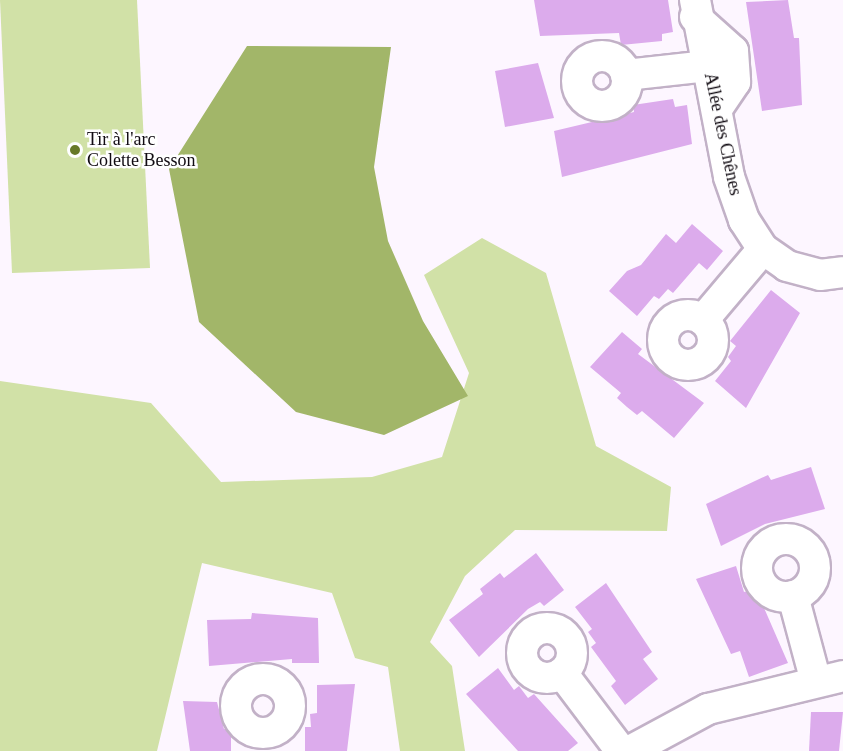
<!DOCTYPE html>
<html>
<head>
<meta charset="utf-8">
<style>
	body { margin:0 }
	#map { position:relative; width:843px; height:751px; overflow:hidden; background:#fdf6ff; font-family:Georgia,serif }
	div>[style] { position:absolute }
	.green>* { inset:0; background:#d1e1a7 }
	.water>* { inset:0; background:#a2b669 }
	.building>* { inset:0; background:#dcabec }
	.roads { filter:drop-shadow(2px 0 #c2b1c7) drop-shadow(-2px 0 #c2b1c7) drop-shadow(0 2px #c2b1c7) drop-shadow(0 -2px #c2b1c7) }
	.street>* { height:30px; margin:-15px; padding:0 15px; transform-origin:15px; border-radius:15px; background:#fff }
	.street>.ring { margin:-15px; padding:0; box-sizing:content-box; background:none; border:30px solid #fff; border-radius:50% }
	.dots>* { width:16px; height:16px; translate:-50% -50%; box-sizing:border-box; border:3px solid #fff; border-radius:50% }
	span { translate:-50% -50%; white-space:nowrap; text-align:center; line-height:1.15; -webkit-text-stroke:5px #fff; paint-order:stroke }
	.street-label { font-size:18px; color:#110b12 }
	.poi-label { font-size:18px; color:#110b12 }
	.left { translate:0 -50%; text-align:left }
</style>
</head>
<body>
<div id="map">
	<div class="green">
		<div style="clip-path:polygon(0 0,137px 0,150px 268px,12px 273px)"></div>
		<div style="clip-path:polygon(482px 238px,546px 273px,596px 446px,671px 487px,667px 531px,515px 530px,465px 576px,430px 642px,452px 666px,465px 751px,400px 751px,388px 667px,355px 658px,332px 593px,202px 563px,157px 751px,0 751px,0 381px,151px 403px,221px 482px,372px 477px,442px 457px,469px 373px,424px 275px)"></div>
	</div>
	<div class="water">
		<div style="clip-path:polygon(247px 46px,391px 47px,374px 167px,388px 241px,423px 321px,468px 396px,384px 435px,296px 412px,199px 322px,169px 169px)"></div>
	</div>
	<div class="building">
		<div style="clip-path:polygon(534px 0,668px 0,673px 32px,662px 34px,662px 41px,621px 45px,619px 33px,540px 36px)"></div>
		<div style="clip-path:polygon(788px 0,794px 38px,799px 38px,802px 105px,762px 111px,746px 2px)"></div>
		<div style="clip-path:polygon(538px 63px,554px 118px,505px 127px,495px 71px)"></div>
		<div style="clip-path:polygon(673px 99px,675px 107px,687px 105px,692px 144px,562px 177px,554px 131px,634px 112px,633px 105px)"></div>
		<div style="clip-path:polygon(692px 224px,723px 251px,707px 270px,699px 263px,673px 293px,668px 289px,659px 299px,654px 296px,637px 316px,609px 291px,627px 271px,641px 265px,666px 234px,676px 243px)"></div>
		<div style="clip-path:polygon(771px 290px,800px 313px,746px 408px,715px 381px,731px 361px,728px 357px,736px 346px,730px 341px)"></div>
		<div style="clip-path:polygon(622px 332px,642px 349px,638px 354px,704px 403px,674px 438px,642px 411px,637px 415px,627px 407px,617px 398px,621px 393px,590px 367px)"></div>
		<div style="clip-path:polygon(811px 467px,825px 509px,765px 524px,721px 546px,706px 504px,768px 475px,771px 480px)"></div>
		<div style="clip-path:polygon(536px 553px,564px 590px,544px 606px,540px 602px,528px 609px,479px 657px,449px 620px,483px 594px,480px 589px,500px 573px,504px 578px)"></div>
		<div style="clip-path:polygon(736px 566px,744px 592px,752px 590px,756px 602px,761px 601px,788px 663px,749px 677px,740px 651px,731px 654px,696px 579px)"></div>
		<div style="clip-path:polygon(606px 583px,652px 652px,643px 659px,658px 679px,625px 705px,611px 686px,616px 681px,591px 647px,596px 643px,588px 632px,592px 629px,575px 607px)"></div>
		<div style="clip-path:polygon(252px 613px,318px 618px,319px 663px,292px 663px,292px 659px,209px 666px,207px 620px,251px 619px)"></div>
		<div style="clip-path:polygon(498px 668px,514px 690px,519px 686px,528px 698px,534px 694px,578px 743px,568px 751px,518px 751px,466px 694px)"></div>
		<div style="clip-path:polygon(355px 684px,347px 751px,305px 751px,305px 727px,311px 727px,310px 714px,317px 713px,317px 685px)"></div>
		<div style="clip-path:polygon(183px 701px,217px 702px,224px 729px,231px 729px,231px 751px,190px 751px)"></div>
		<div style="clip-path:polygon(811px 712px,843px 712px,839px 751px,809px 751px)"></div>
	</div>
	<div class="roads">
		<div class="street">
			<div style="left:695px;top:0;width:180px;rotate:79.1deg"></div>
			<div style="left:729px;top:177px;width:46px;rotate:70.8deg"></div>
			<div style="left:744px;top:220px;width:35px;rotate:57deg"></div>
			<div style="left:763px;top:249px;width:29px;rotate:35deg"></div>
			<div style="left:787px;top:266px;width:34px;rotate:15deg"></div>
			<div style="left:820px;top:275px;width:23px;rotate:-7deg"></div>
			<div style="left:695px;top:17px;width:51px;rotate:41.8deg"></div>
			<div style="left:733px;top:51px;width:31px;rotate:86deg"></div>
			<div style="left:735px;top:82px;width:32px;rotate:124deg"></div>
			<div class="ring" style="left:577px;top:56px;width:20px;height:20px"></div>
			<div style="left:626px;top:75px;width:82px;rotate:-6.3deg"></div>
			<div class="ring" style="left:663px;top:315px;width:20px;height:20px"></div>
			<div style="left:703px;top:320px;width:93px;rotate:-49.8deg"></div>
			<div class="ring" style="left:757px;top:539px;width:28px;height:28px"></div>
			<div style="left:793px;top:596px;width:85px;rotate:75deg"></div>
			<div class="ring" style="left:522px;top:628px;width:20px;height:20px"></div>
			<div style="left:562px;top:673px;width:98px;rotate:52.9deg"></div>
			<div class="ring" style="left:236px;top:679px;width:24px;height:24px"></div>
			<div style="left:630px;top:751px;width:89px;rotate:-28.3deg"></div>
			<div style="left:708px;top:709px;width:139px;rotate:-13.7deg"></div>
		</div>
	</div>
	<div class="dots">
		<div style="left:75px;top:150px;background:#677928"></div>
	</div>
	<div class="street-label">
		<span style="left:723px;top:134px;rotate:78deg">Allée des Chênes</span>
	</div>
	<div class="poi-label">
		<span class="left" style="left:87px;top:150px">Tir à l'arc<br>Colette Besson</span>
	</div>
</div>
</body>
</html>
